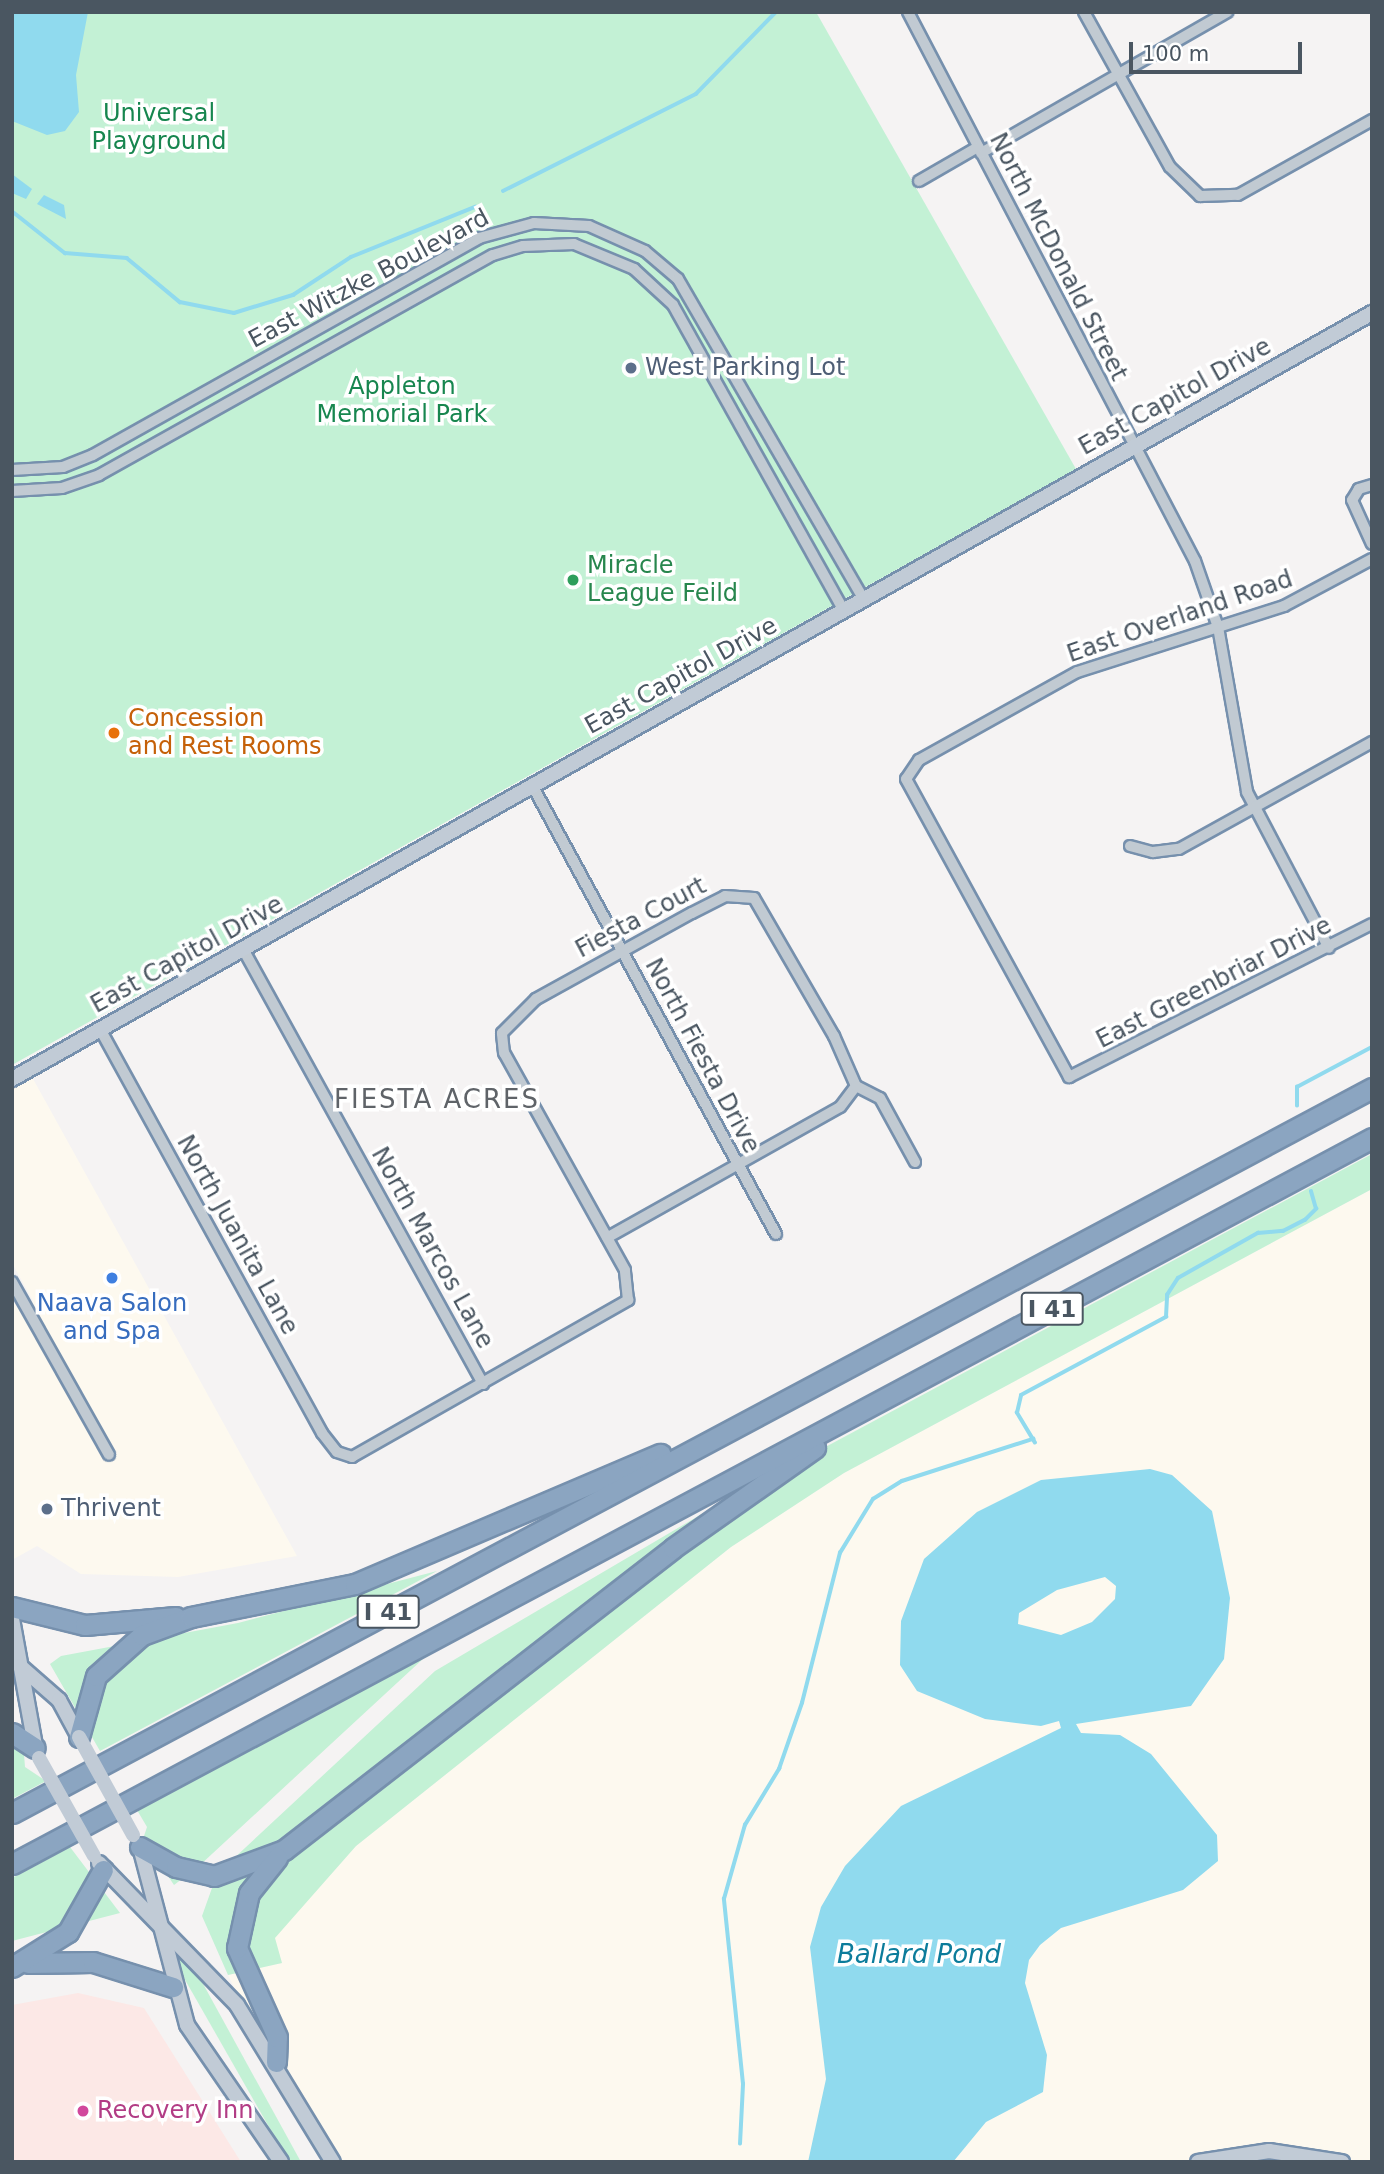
<!DOCTYPE html>
<html>
<head>
<meta charset="utf-8">
<style>
	body { margin:0 }
	#map { position:relative; width:1384px; height:2174px; overflow:hidden; background:#f5f3f3; font-family:"DejaVu Sans",sans-serif }
	div>[style] { position:absolute }
	.commercial>* { inset:0; background:#fdf9ef }
	.medical>* { inset:0; background:#fce8e6 }
	.green>* { inset:0; background:#c3f1d5 }
	.water>* { inset:0; background:#90daee }
	.stream>* { height:3.5px; margin:-1.75px; padding:0 1.75px; transform-origin:1.75px; border-radius:1.75px; background:#90daee }
	.roads { filter:drop-shadow(2px 0 #7690ad) drop-shadow(-2px 0 #7690ad) drop-shadow(0 2px #7690ad) drop-shadow(0 -2px #7690ad) }
	.street>* { height:10px; margin:-5px; padding:0 5px; transform-origin:5px; border-radius:5px; background:#c1cad2 }
	.secondary>* { height:14px; margin:-7px; padding:0 7px; transform-origin:7px; border-radius:7px; background:#c1cbd6 }
	.highway>* { height:19px; margin:-9.5px; padding:0 9.5px; transform-origin:9.5px; border-radius:9.5px; background:#8ba5c1 }
	.secondary-bridge>* { height:14px; margin:-7px; padding:0 7px; transform-origin:7px; border-radius:7px; background:#c1cbd6 }
	.dots>* { width:19px; height:19px; translate:-50% -50%; box-sizing:border-box; border:4px solid #fff; border-radius:50% }
	span { translate:-50% -50%; white-space:nowrap; text-align:center; line-height:1.15; -webkit-text-stroke:7px #fff; paint-order:stroke }
	.shield-label span { padding:2px 5px; background:#fff; border:2px solid; border-radius:5px; -webkit-text-stroke-width:0 }
	.shield-label { font-size:23px; color:#4a5661; font-weight:700 }
	.park-label { font-size:24px; color:#17864f }
	.street-label { font-size:24px; color:#4a5661 }
	.service-label { font-size:24px; color:#4e5e75 }
	.left { translate:0 -50%; text-align:left }
	.leisure-label { font-size:24px; color:#27864d }
	.food-label { font-size:24px; color:#c56008 }
	.shop-label { font-size:24px; color:#366cbe }
	.hotel-label { font-size:24px; color:#b23c85 }
	.neighbourhood-label { font-size:26px; color:#5f6368; letter-spacing:2px }
	.water-label { font-size:26px; color:#0c7c9b; font-style:italic }
	.frame { position:absolute; inset:0; border:14px solid #4a5661; pointer-events:none }
	.scale { position:absolute; left:1129px; top:42px; width:173px; height:32px; box-sizing:border-box; border:4px solid #4a5661; border-top:0; padding-left:9px; font-size:21px; line-height:24px; white-space:nowrap; color:#4a5661; -webkit-text-stroke:5px #fff; paint-order:stroke }
</style>
</head>
<body>
<div id="map">
	<div class="commercial">
		<div style="clip-path:polygon(32px 1077px,297px 1556px,178px 1577px,81px 1574px,37px 1546px,12px 1560px,12px 1299px,18px 1309px,33px 1301px,12px 1263px,12px 1088px)"></div>
		<div style="clip-path:polygon(1372px 1189px,1372px 2162px,321px 2162px,228px 1975px,282px 1963px,274px 1938px,356px 1846px,731px 1547px,844px 1473px)"></div>
	</div>
	<div class="medical">
		<div style="clip-path:polygon(78px 1993px,144px 2008px,241px 2162px,12px 2162px,12px 2005px)"></div>
	</div>
	<div class="green">
		<div style="clip-path:polygon(12px 12px,816px 12px,1076px 469px,12px 1065px)"></div>
		<div style="clip-path:polygon(1372px 1154px,1372px 1189px,844px 1473px,731px 1547px,356px 1846px,275px 1938px,282px 1963px,228px 1975px,202px 1916px,217px 1874px,435px 1671px,717px 1505px)"></div>
		<div style="clip-path:polygon(437px 1571px,100px 1751px,50px 1664px,61px 1656px,238px 1623px)"></div>
		<div style="clip-path:polygon(424px 1658px,199px 1866px,174px 1885px,143px 1839px,147px 1827px,137px 1810px)"></div>
		<div style="clip-path:polygon(12px 1720px,23px 1741px,25px 1767px,46px 1781px,12px 1799px)"></div>
		<div style="clip-path:polygon(70px 1847px,120px 1913px,12px 1941px,12px 1878px)"></div>
		<div style="clip-path:polygon(163px 1911px,301px 2162px,289px 2162px,168px 1950px)"></div>
	</div>
	<div class="water">
		<div style="clip-path:polygon(12px 12px,88px 12px,76px 75px,79px 112px,65px 131px,47px 135px,12px 121px)"></div>
		<div style="clip-path:polygon(12px 174px,32px 189px,26px 199px,12px 193px)"></div>
		<div style="clip-path:polygon(44px 195px,64px 205px,66px 219px,37px 204px)"></div>
		<div style="clip-path:polygon(evenodd,1150px 1469px,1172px 1475px,1212px 1511px,1230px 1598px,1224px 1659px,1191px 1706px,1076px 1724px,1081px 1733px,1120px 1735px,1151px 1754px,1217px 1835px,1218px 1861px,1183px 1890px,1061px 1928px,1040px 1945px,1029px 1960px,1025px 1983px,1047px 2055px,1043px 2092px,986px 2122px,953px 2162px,808px 2162px,826px 2079px,810px 1947px,821px 1907px,845px 1866px,901px 1806px,1061px 1728px,1059px 1721px,1041px 1726px,985px 1719px,917px 1691px,900px 1665px,901px 1621px,924px 1559px,977px 1512px,1041px 1480px,1150px 1469px,1105px 1577px,1116px 1586px,1115px 1599px,1092px 1622px,1061px 1635px,1018px 1624px,1019px 1613px,1057px 1590px,1105px 1577px)"></div>
	</div>
	<div class="stream">
		<div style="left:503px;top:191px;width:216px;rotate:-26.7deg"></div>
		<div style="left:696px;top:94px;width:115px;rotate:-45.7deg"></div>
		<div style="left:12px;top:211px;width:68px;rotate:38.4deg"></div>
		<div style="left:65px;top:253px;width:62px;rotate:4.6deg"></div>
		<div style="left:127px;top:258px;width:69px;rotate:39.7deg"></div>
		<div style="left:180px;top:302px;width:55px;rotate:11.5deg"></div>
		<div style="left:234px;top:313px;width:62px;rotate:-17deg"></div>
		<div style="left:293px;top:295px;width:69px;rotate:-33.2deg"></div>
		<div style="left:351px;top:257px;width:134px;rotate:-22deg"></div>
		<div style="left:1297px;top:1106px;width:19px;rotate:-90deg"></div>
		<div style="left:1297px;top:1087px;width:85px;rotate:-28.1deg"></div>
		<div style="left:1035px;top:1443px;width:35px;rotate:-121deg"></div>
		<div style="left:1017px;top:1413px;width:18px;rotate:-77deg"></div>
		<div style="left:1021px;top:1395px;width:165px;rotate:-28.3deg"></div>
		<div style="left:1166px;top:1317px;width:22px;rotate:-87deg"></div>
		<div style="left:1167px;top:1295px;width:20px;rotate:-57deg"></div>
		<div style="left:1178px;top:1278px;width:92px;rotate:-29.4deg"></div>
		<div style="left:1258px;top:1233px;width:25px;rotate:-5deg"></div>
		<div style="left:1283px;top:1231px;width:25px;rotate:-27deg"></div>
		<div style="left:1305px;top:1220px;width:16px;rotate:-45deg"></div>
		<div style="left:1316px;top:1209px;width:18px;rotate:-106deg"></div>
		<div style="left:740px;top:2144px;width:60px;rotate:-87.1deg"></div>
		<div style="left:743px;top:2084px;width:186px;rotate:-95.9deg"></div>
		<div style="left:724px;top:1899px;width:77px;rotate:-74.2deg"></div>
		<div style="left:745px;top:1825px;width:66px;rotate:-58.7deg"></div>
		<div style="left:779px;top:1769px;width:70px;rotate:-70.8deg"></div>
		<div style="left:802px;top:1703px;width:155px;rotate:-75.8deg"></div>
		<div style="left:840px;top:1553px;width:63px;rotate:-58.6deg"></div>
		<div style="left:873px;top:1499px;width:34px;rotate:-32deg"></div>
		<div style="left:902px;top:1481px;width:138px;rotate:-17.8deg"></div>
	</div>
	<div class="roads">
		<div class="street">
			<div style="left:908px;top:12px;width:619px;rotate:62.4deg"></div>
			<div style="left:1195px;top:561px;width:70px;rotate:70.8deg"></div>
			<div style="left:1218px;top:627px;width:168px;rotate:80deg"></div>
			<div style="left:1247px;top:792px;width:176px;rotate:62.3deg"></div>
			<div style="left:1084px;top:12px;width:177px;rotate:61deg"></div>
			<div style="left:1170px;top:167px;width:42px;rotate:44deg"></div>
			<div style="left:1200px;top:196px;width:38px;rotate:-2deg"></div>
			<div style="left:1238px;top:195px;width:154px;rotate:-29.2deg"></div>
			<div style="left:981px;top:153px;width:284px;rotate:-29.8deg"></div>
			<div style="left:919px;top:181px;width:68px;rotate:-30deg"></div>
			<div style="left:12px;top:470px;width:51px;rotate:-3.4deg"></div>
			<div style="left:63px;top:467px;width:32px;rotate:-22deg"></div>
			<div style="left:93px;top:455px;width:443px;rotate:-29.3deg"></div>
			<div style="left:479px;top:238px;width:57px;rotate:-15.3deg"></div>
			<div style="left:534px;top:223px;width:55px;rotate:3.1deg"></div>
			<div style="left:589px;top:226px;width:61px;rotate:24.1deg"></div>
			<div style="left:645px;top:251px;width:43px;rotate:40.3deg"></div>
			<div style="left:678px;top:279px;width:371px;rotate:59.9deg"></div>
			<div style="left:1372px;top:485px;width:14px;rotate:163deg"></div>
			<div style="left:1359px;top:489px;width:13px;rotate:122deg"></div>
			<div style="left:1352px;top:500px;width:48px;rotate:65.6deg"></div>
			<div style="left:12px;top:491px;width:50px;rotate:-3.4deg"></div>
			<div style="left:62px;top:488px;width:39px;rotate:-19deg"></div>
			<div style="left:99px;top:475px;width:451px;rotate:-29.2deg"></div>
			<div style="left:493px;top:255px;width:31px;rotate:-17deg"></div>
			<div style="left:523px;top:246px;width:51px;rotate:-2.2deg"></div>
			<div style="left:574px;top:244px;width:65px;rotate:22.6deg"></div>
			<div style="left:634px;top:269px;width:53px;rotate:42.7deg"></div>
			<div style="left:673px;top:305px;width:351px;rotate:60.8deg"></div>
			<div style="left:1372px;top:559px;width:100px;rotate:151.9deg"></div>
			<div style="left:1284px;top:606px;width:217px;rotate:162.3deg"></div>
			<div style="left:1077px;top:672px;width:181px;rotate:150.9deg"></div>
			<div style="left:919px;top:760px;width:23px;rotate:124deg"></div>
			<div style="left:906px;top:779px;width:340px;rotate:61.3deg"></div>
			<div style="left:1069px;top:1077px;width:339px;rotate:-26.8deg"></div>
			<div style="left:532px;top:785px;width:511px;rotate:61.48deg"></div>
			<div style="left:1130px;top:846px;width:24px;rotate:15deg"></div>
			<div style="left:1153px;top:852px;width:26px;rotate:-7deg"></div>
			<div style="left:1179px;top:849px;width:221px;rotate:-29deg"></div>
			<div style="left:243px;top:949px;width:497px;rotate:61.1deg"></div>
			<div style="left:100px;top:1029px;width:461px;rotate:61.2deg"></div>
			<div style="left:322px;top:1433px;width:24px;rotate:52deg"></div>
			<div style="left:337px;top:1452px;width:16px;rotate:18deg"></div>
			<div style="left:352px;top:1457px;width:318px;rotate:-29.6deg"></div>
			<div style="left:628px;top:1300px;width:30px;rotate:-96deg"></div>
			<div style="left:625px;top:1270px;width:248px;rotate:-119.1deg"></div>
			<div style="left:504px;top:1053px;width:20px;rotate:-96deg"></div>
			<div style="left:502px;top:1033px;width:48px;rotate:-45deg"></div>
			<div style="left:536px;top:999px;width:178px;rotate:-28.9deg"></div>
			<div style="left:692px;top:913px;width:37px;rotate:-27deg"></div>
			<div style="left:725px;top:896px;width:29px;rotate:4deg"></div>
			<div style="left:754px;top:898px;width:160px;rotate:59.9deg"></div>
			<div style="left:834px;top:1036px;width:55px;rotate:66.3deg"></div>
			<div style="left:856px;top:1086px;width:26px;rotate:127deg"></div>
			<div style="left:840px;top:1107px;width:267px;rotate:150.7deg"></div>
			<div style="left:856px;top:1086px;width:27px;rotate:27deg"></div>
			<div style="left:880px;top:1098px;width:73px;rotate:61.3deg"></div>
			<div style="left:12px;top:1282px;width:198px;rotate:60.7deg"></div>
		</div>
		<div class="secondary">
			<div style="left:12px;top:1079px;width:1561px;rotate:-29.39deg"></div>
			<div style="left:12px;top:1619px;width:134px;rotate:79.7deg"></div>
			<div style="left:20px;top:1666px;width:52px;rotate:41.1deg"></div>
			<div style="left:59px;top:1700px;width:42px;rotate:61.6deg"></div>
			<div style="left:140px;top:1847px;width:184px;rotate:75.2deg"></div>
			<div style="left:187px;top:2025px;width:166px;rotate:55.5deg"></div>
			<div style="left:99px;top:1863px;width:198px;rotate:45.8deg"></div>
			<div style="left:237px;top:2005px;width:184px;rotate:58.6deg"></div>
			<div style="left:1198px;top:2162px;width:72px;rotate:-8.8deg"></div>
			<div style="left:1269px;top:2151px;width:74px;rotate:8.6deg"></div>
		</div>
		<div class="highway">
			<div style="left:12px;top:1607px;width:75px;rotate:13.9deg"></div>
			<div style="left:85px;top:1625px;width:91px;rotate:-5deg"></div>
			<div style="left:12px;top:1733px;width:27px;rotate:33deg"></div>
			<div style="left:79px;top:1737px;width:63px;rotate:-74.4deg"></div>
			<div style="left:96px;top:1676px;width:62px;rotate:-41.7deg"></div>
			<div style="left:142px;top:1635px;width:52px;rotate:-20.2deg"></div>
			<div style="left:191px;top:1617px;width:167px;rotate:-11.4deg"></div>
			<div style="left:355px;top:1584px;width:332px;rotate:-23.1deg"></div>
			<div style="left:12px;top:1813px;width:1541px;rotate:-28.06deg"></div>
			<div style="left:140px;top:1847px;width:41px;rotate:29.1deg"></div>
			<div style="left:176px;top:1867px;width:39px;rotate:13deg"></div>
			<div style="left:214px;top:1876px;width:75px;rotate:-20.4deg"></div>
			<div style="left:284px;top:1850px;width:492px;rotate:-37.8deg"></div>
			<div style="left:673px;top:1548px;width:174px;rotate:-35.2deg"></div>
			<div style="left:12px;top:1864px;width:1542px;rotate:-28.09deg"></div>
			<div style="left:28px;top:1963px;width:65px;rotate:-0.9deg"></div>
			<div style="left:93px;top:1962px;width:84px;rotate:17.4deg"></div>
			<div style="left:12px;top:1967px;width:66px;rotate:-32deg"></div>
			<div style="left:68px;top:1932px;width:71px;rotate:-60.6deg"></div>
			<div style="left:276px;top:2062px;width:25px;rotate:-88deg"></div>
			<div style="left:277px;top:2037px;width:98px;rotate:-114.2deg"></div>
			<div style="left:237px;top:1948px;width:56px;rotate:-77.7deg"></div>
			<div style="left:249px;top:1893px;width:45px;rotate:-51.3deg"></div>
		</div>
	</div>
	<div class="secondary-bridge">
		<div style="left:79px;top:1737px;width:112px;rotate:61.1deg"></div>
		<div style="left:39px;top:1758px;width:112px;rotate:60.7deg"></div>
	</div>
	<div class="dots">
		<div style="left:631px;top:368px;background:#5c6f8a"></div>
		<div style="left:573px;top:580px;background:#2e9e5b"></div>
		<div style="left:114px;top:733px;background:#e8710a"></div>
		<div style="left:112px;top:1278px;background:#3f7fe0"></div>
		<div style="left:47px;top:1509px;background:#5c6f8a"></div>
		<div style="left:83px;top:2111px;background:#d1479c"></div>
	</div>
	<div class="shield-label">
		<span style="left:1052px;top:1309px">I 41</span>
		<span style="left:388px;top:1612px">I 41</span>
	</div>
	<div class="park-label">
		<span style="left:159px;top:128px">Universal<br>Playground</span>
		<span style="left:402px;top:401px">Appleton<br>Memorial Park</span>
	</div>
	<div class="street-label">
		<span style="left:1058px;top:257px;rotate:63deg">North McDonald Street</span>
		<span style="left:369px;top:279px;rotate:-28deg">East Witzke Boulevard</span>
		<span style="left:1175px;top:397px;rotate:-29deg">East Capitol Drive</span>
		<span style="left:1180px;top:617px;rotate:-19deg">East Overland Road</span>
		<span style="left:681px;top:676px;rotate:-29deg">East Capitol Drive</span>
		<span style="left:641px;top:918px;rotate:-28deg">Fiesta Court</span>
		<span style="left:187px;top:955px;rotate:-29deg">East Capitol Drive</span>
		<span style="left:1214px;top:983px;rotate:-27deg">East Greenbriar Drive</span>
		<span style="left:702px;top:1056px;rotate:62deg">North Fiesta Drive</span>
		<span style="left:237px;top:1235px;rotate:61deg">North Juanita Lane</span>
		<span style="left:432px;top:1248px;rotate:61deg">North Marcos Lane</span>
	</div>
	<div class="service-label">
		<span class="left" style="left:645px;top:368px">West Parking Lot</span>
		<span class="left" style="left:61px;top:1509px">Thrivent</span>
	</div>
	<div class="leisure-label">
		<span class="left" style="left:587px;top:580px">Miracle<br>League Feild</span>
	</div>
	<div class="food-label">
		<span class="left" style="left:128px;top:733px">Concession<br>and Rest Rooms</span>
	</div>
	<div class="shop-label">
		<span style="left:112px;top:1318px">Naava Salon<br>and Spa</span>
	</div>
	<div class="hotel-label">
		<span class="left" style="left:97px;top:2111px">Recovery Inn</span>
	</div>
	<div class="neighbourhood-label">
		<span style="left:437px;top:1100px">FIESTA ACRES</span>
	</div>
	<div class="water-label">
		<span style="left:919px;top:1955px">Ballard Pond</span>
	</div>
	<div class="frame"></div>
	<div class="scale">100 m</div>
</div>
</body>
</html>
